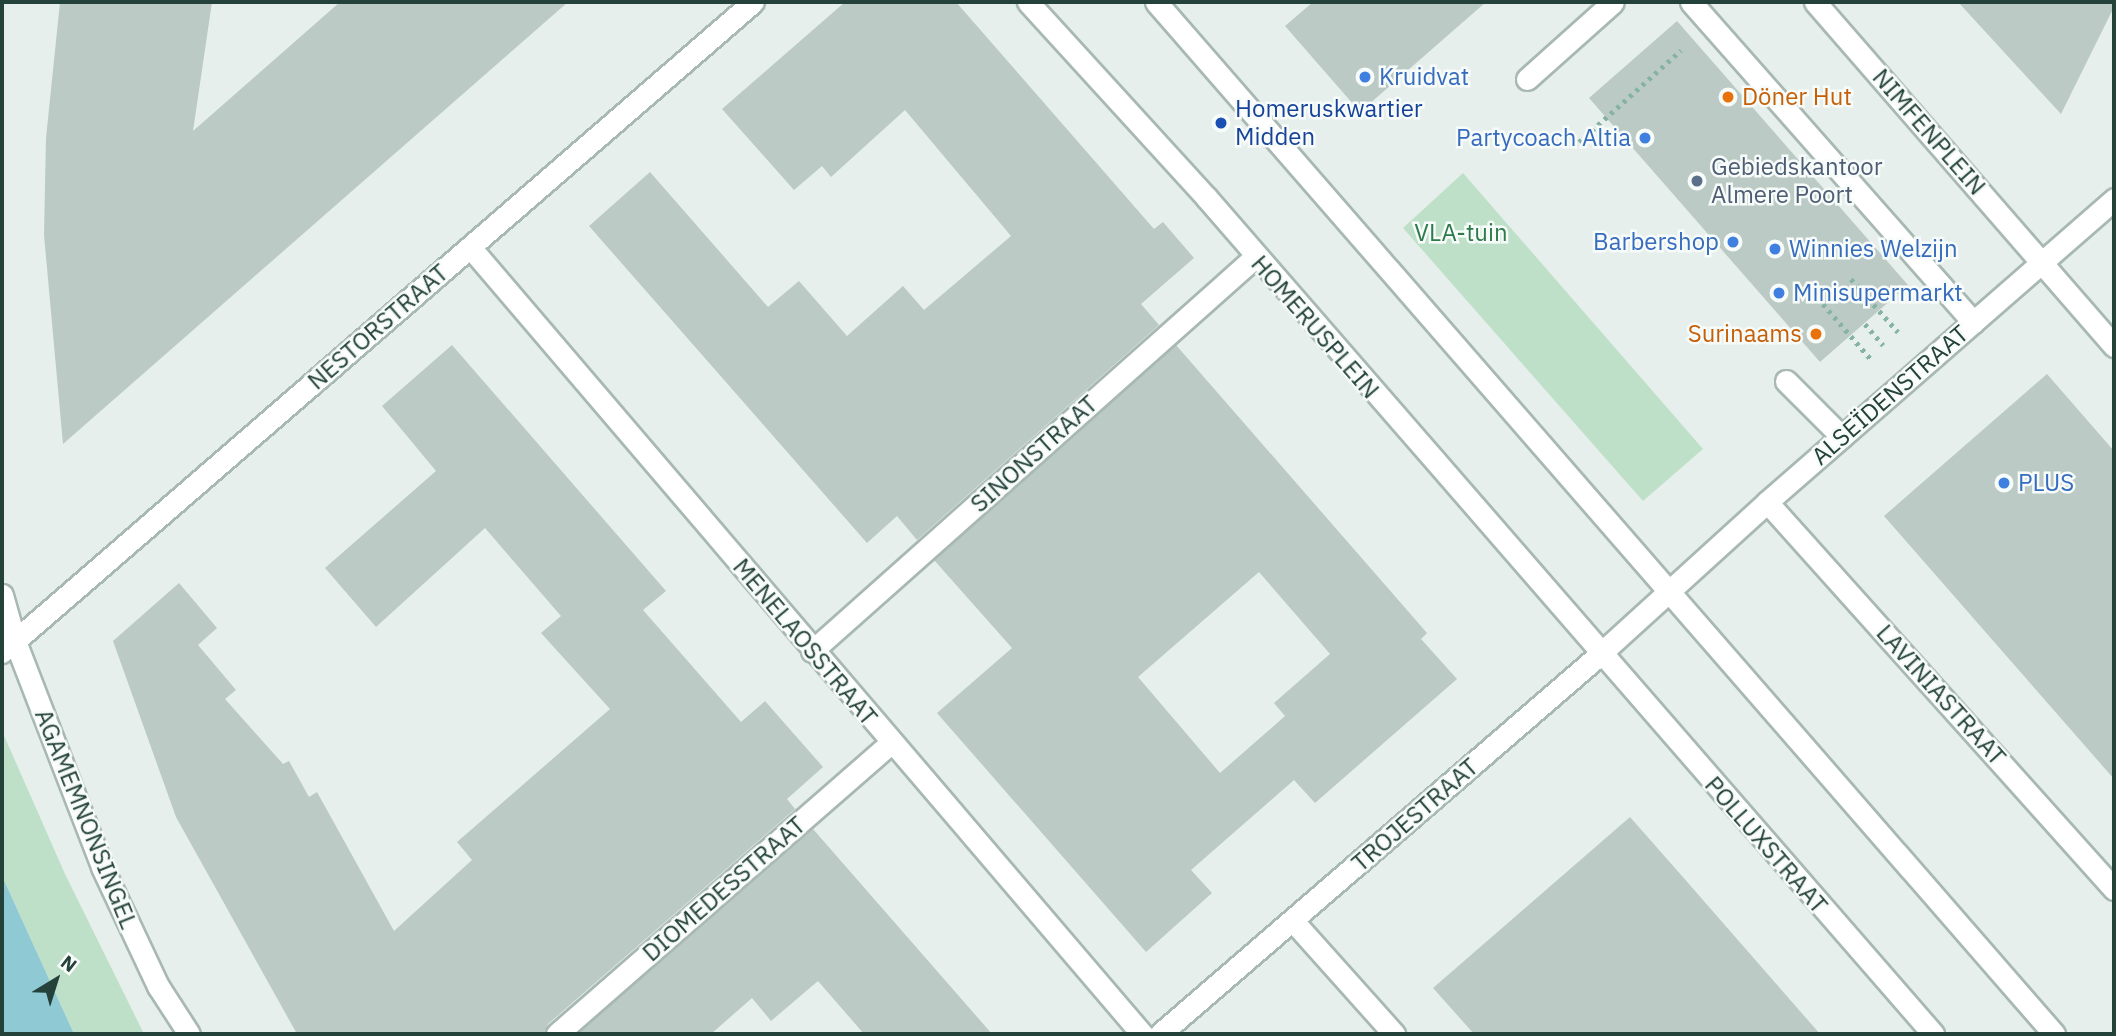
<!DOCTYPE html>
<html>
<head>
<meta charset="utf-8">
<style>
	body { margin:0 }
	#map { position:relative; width:2116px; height:1036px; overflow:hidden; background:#e6efeb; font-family:"IBM Plex Sans",sans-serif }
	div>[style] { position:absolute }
	.green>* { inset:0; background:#bfe0c8 }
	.water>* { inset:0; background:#8ec9d4 }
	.building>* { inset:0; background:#bbcac4 }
	.path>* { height:4.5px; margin-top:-2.25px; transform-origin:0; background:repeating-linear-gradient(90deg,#86b3a5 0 3.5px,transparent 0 8.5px) }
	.roads { filter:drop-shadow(2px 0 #a8b8b2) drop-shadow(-2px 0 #a8b8b2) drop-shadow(0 2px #a8b8b2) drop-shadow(0 -2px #a8b8b2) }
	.lane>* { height:21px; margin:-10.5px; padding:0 10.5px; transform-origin:10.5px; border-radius:10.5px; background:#fff }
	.street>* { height:21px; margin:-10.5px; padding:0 10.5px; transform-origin:10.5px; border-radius:10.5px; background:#fff }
	.dots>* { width:19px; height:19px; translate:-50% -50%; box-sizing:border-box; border:4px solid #f7fbf9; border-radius:50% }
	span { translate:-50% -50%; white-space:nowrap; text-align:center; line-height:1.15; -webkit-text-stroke:5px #f7fbf9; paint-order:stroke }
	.shop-label { font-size:24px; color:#366cbe }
	.left { translate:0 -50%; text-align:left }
	.right { translate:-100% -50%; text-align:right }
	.food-label { font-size:24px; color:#c56008 }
	.transit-label { font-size:24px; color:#164399 }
	.street-label { font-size:24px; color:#24423a }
	.service-label { font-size:24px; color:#4e5e75 }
	.park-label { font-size:24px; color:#2d7a4b }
	.frame { position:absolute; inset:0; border:4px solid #24423a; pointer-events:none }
	.north { position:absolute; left:21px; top:945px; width:70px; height:70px; -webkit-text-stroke:5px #f7fbf9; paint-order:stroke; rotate:38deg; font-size:19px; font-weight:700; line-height:28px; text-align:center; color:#24423a }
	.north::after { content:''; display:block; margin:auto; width:24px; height:32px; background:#24423a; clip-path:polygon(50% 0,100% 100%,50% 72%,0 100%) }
</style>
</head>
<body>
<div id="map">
	<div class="green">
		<div style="clip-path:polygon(1463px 173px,1703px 449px,1643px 501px,1403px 228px)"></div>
		<div style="clip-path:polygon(2px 731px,65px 874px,144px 1034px,74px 1034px,2px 876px)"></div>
	</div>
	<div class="water">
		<div style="clip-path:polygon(2px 876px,74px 1034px,2px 1034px)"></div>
	</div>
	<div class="building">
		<div style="clip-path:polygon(60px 2px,212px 2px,193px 131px,340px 2px,568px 2px,63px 444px,44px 235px,46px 138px)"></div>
		<div style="clip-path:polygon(845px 2px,956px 2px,1154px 229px,1163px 222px,1194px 258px,1141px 304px,1159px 325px,917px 540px,897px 516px,867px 543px,589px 226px,650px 172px,768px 307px,799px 281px,847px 336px,903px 286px,924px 310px,1011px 236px,905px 110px,831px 177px,822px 166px,794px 190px,722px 109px)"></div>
		<div style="clip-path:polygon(1313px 2px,1486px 2px,1360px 112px,1285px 26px)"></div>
		<div style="clip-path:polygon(1958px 2px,2114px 2px,2114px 7px,2061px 114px)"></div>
		<div style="clip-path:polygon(1677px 21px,1908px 285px,1820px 362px,1589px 98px)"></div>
		<div style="clip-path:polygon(452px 345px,666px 591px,643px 610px,741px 722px,765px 701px,823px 767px,787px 799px,795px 809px,548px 1024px,544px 1034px,297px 1034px,176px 817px,113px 641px,179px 583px,217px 628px,198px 645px,236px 690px,225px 699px,283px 764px,289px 761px,309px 797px,317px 792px,394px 931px,472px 860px,457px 842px,610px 709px,541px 633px,561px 616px,485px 528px,376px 627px,325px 568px,436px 471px,382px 406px)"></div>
		<div style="clip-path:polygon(evenodd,1176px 345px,1427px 633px,1421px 639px,1457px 679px,1315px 803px,1294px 780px,1191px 870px,1212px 893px,1146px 952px,937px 713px,1012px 648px,934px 560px,1176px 345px,1259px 572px,1330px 654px,1274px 703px,1285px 716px,1220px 773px,1138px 677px,1259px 572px)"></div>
		<div style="clip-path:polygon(2047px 374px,2114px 451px,2114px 779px,1884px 516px)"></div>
		<div style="clip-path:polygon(1630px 817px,1682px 876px,1820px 1034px,1474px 1034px,1433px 988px)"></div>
		<div style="clip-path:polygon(813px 829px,992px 1034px,864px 1034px,818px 981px,771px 1021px,752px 998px,711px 1034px,577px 1034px)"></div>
	</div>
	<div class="path">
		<div style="left:1579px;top:142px;width:137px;rotate:-42deg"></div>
		<div style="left:1851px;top:279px;width:71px;rotate:48.4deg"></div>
		<div style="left:1823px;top:304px;width:72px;rotate:49deg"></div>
		<div style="left:1865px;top:324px;width:28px;rotate:49deg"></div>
	</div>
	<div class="roads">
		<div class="lane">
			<div style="left:1156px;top:2px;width:1368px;rotate:48.97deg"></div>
			<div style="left:1691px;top:2px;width:427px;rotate:48.6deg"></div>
			<div style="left:1527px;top:79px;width:115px;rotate:-41.8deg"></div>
		</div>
		<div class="street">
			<div style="left:1028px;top:2px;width:264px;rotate:47.6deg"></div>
			<div style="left:1206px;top:197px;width:1109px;rotate:49.02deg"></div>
			<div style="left:1815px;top:2px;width:456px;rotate:49deg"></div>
			<div style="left:470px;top:247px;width:1035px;rotate:49.51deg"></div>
			<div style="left:1786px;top:381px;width:79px;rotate:45deg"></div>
			<div style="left:1767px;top:502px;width:520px;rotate:48.12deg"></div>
			<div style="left:2px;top:595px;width:48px;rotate:74.2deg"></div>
			<div style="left:15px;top:641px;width:242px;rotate:68.9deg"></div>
			<div style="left:102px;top:867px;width:132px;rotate:64.8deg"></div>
			<div style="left:158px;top:986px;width:57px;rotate:57.1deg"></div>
			<div style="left:812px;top:651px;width:593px;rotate:-41.65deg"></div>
			<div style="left:2px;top:652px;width:993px;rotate:-40.88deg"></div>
			<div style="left:1293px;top:921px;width:152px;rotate:48.2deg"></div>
			<div style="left:557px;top:1034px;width:443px;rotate:-41.1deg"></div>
			<div style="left:1160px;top:1034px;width:580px;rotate:-40.8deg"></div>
			<div style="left:1599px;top:655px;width:227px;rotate:-42.3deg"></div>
			<div style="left:1767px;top:502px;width:461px;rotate:-41.1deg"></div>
		</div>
	</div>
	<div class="dots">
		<div style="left:1365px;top:77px;background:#3f7fe0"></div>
		<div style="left:1728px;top:97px;background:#e8710a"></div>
		<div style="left:1221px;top:123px;background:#1a4fb4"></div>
		<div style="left:1645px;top:138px;background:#3f7fe0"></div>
		<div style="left:1697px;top:181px;background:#5c6f8a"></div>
		<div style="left:1733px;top:242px;background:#3f7fe0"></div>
		<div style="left:1775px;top:249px;background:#3f7fe0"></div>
		<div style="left:1779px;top:293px;background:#3f7fe0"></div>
		<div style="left:1816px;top:334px;background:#e8710a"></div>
		<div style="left:2004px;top:483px;background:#3f7fe0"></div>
	</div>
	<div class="shop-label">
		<span class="left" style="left:1379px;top:77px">Kruidvat</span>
		<span class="right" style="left:1631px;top:138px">Partycoach Altia</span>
		<span class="right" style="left:1719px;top:242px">Barbershop</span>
		<span class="left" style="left:1789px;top:249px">Winnies Welzijn</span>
		<span class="left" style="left:1793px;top:293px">Minisupermarkt</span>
		<span class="left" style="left:2018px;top:483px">PLUS</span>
	</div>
	<div class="food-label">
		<span class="left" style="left:1742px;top:97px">Döner Hut</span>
		<span class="right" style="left:1802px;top:334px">Surinaams</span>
	</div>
	<div class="transit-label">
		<span class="left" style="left:1235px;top:123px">Homeruskwartier<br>Midden</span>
	</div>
	<div class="street-label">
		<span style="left:1929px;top:132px;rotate:49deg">NIMFENPLEIN</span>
		<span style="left:378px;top:327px;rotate:-41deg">NESTORSTRAAT</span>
		<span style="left:1315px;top:327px;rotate:49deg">HOMERUSPLEIN</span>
		<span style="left:1890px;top:395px;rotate:-41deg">ALSEÏDENSTRAAT</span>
		<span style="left:1034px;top:454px;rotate:-42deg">SINONSTRAAT</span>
		<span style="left:805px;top:642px;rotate:50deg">MENELAOSSTRAAT</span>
		<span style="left:1941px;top:695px;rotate:48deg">LAVINIASTRAAT</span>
		<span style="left:1415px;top:815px;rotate:-41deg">TROJESTRAAT</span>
		<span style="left:86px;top:819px;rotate:68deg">AGAMEMNONSINGEL</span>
		<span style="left:1766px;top:845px;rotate:49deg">POLLUXSTRAAT</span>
		<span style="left:724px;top:889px;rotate:-41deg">DIOMEDESSTRAAT</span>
	</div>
	<div class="service-label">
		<span class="left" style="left:1711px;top:181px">Gebiedskantoor<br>Almere Poort</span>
	</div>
	<div class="park-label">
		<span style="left:1461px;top:233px">VLA-tuin</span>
	</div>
	<div class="frame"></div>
	<div class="north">N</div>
</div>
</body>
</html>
